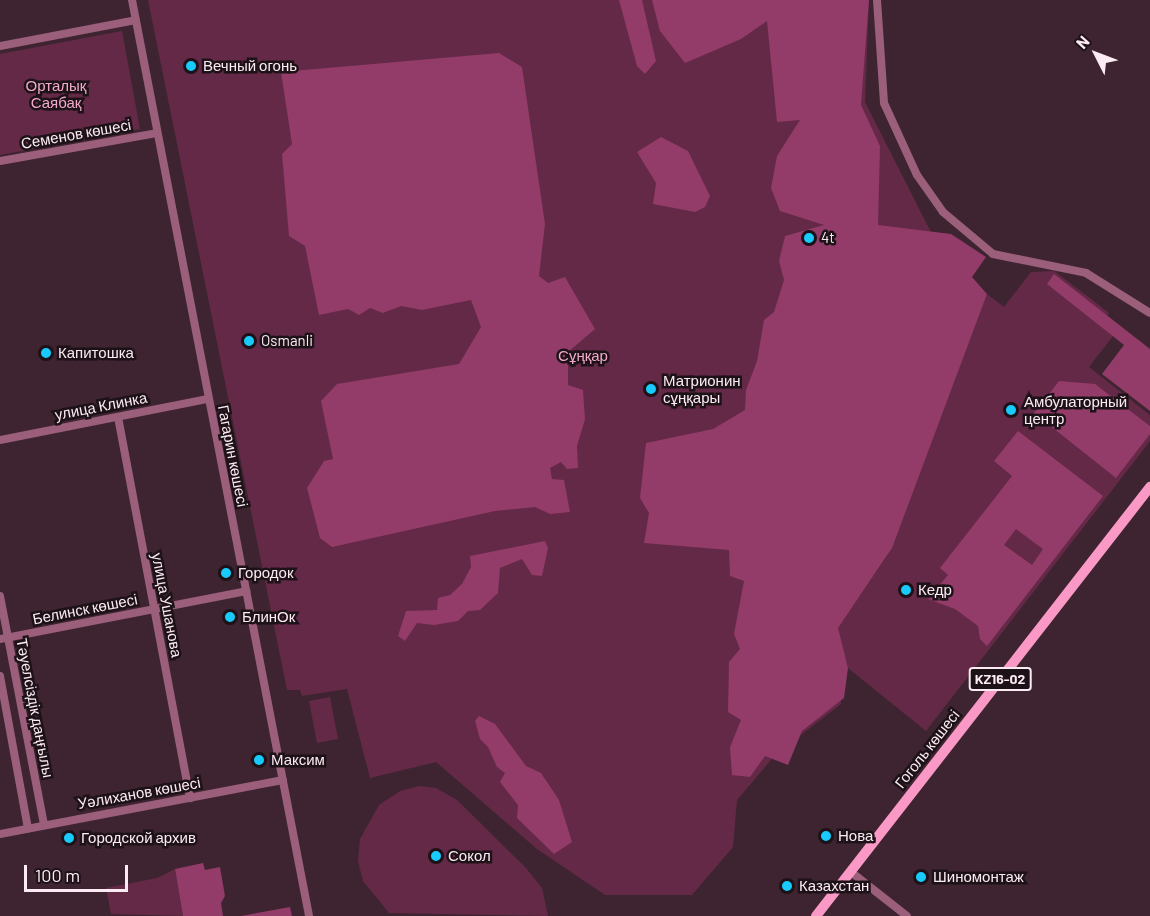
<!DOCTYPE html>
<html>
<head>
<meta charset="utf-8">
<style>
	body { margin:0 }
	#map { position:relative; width:1150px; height:916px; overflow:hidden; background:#3e2430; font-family:Barlow,sans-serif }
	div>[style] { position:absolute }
	.green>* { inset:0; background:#642947 }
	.forest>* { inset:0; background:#933b69 }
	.minor>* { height:8px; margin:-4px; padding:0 4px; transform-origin:4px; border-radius:4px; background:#9b5f7b }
	.major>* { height:10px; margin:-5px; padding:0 5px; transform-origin:5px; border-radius:5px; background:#fa98c6 }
	.dots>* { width:16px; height:16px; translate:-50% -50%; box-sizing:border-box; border:3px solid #1d1217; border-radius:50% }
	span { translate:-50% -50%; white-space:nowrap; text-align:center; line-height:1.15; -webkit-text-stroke:5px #1d1217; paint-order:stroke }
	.shield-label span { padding:2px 4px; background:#1d1217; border:2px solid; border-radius:4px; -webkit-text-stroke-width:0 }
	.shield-label { font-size:14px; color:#fdebf3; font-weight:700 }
	.poi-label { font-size:15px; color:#fdebf3 }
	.left { translate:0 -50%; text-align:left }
	.park-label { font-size:15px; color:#f3a9cb }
	.street-label { font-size:15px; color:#fdebf3 }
	.north { position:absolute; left:1066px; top:24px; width:60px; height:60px; -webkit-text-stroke:4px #1d1217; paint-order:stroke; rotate:312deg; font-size:16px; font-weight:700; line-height:24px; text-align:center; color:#fdebf3 }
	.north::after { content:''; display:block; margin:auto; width:21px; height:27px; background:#fdebf3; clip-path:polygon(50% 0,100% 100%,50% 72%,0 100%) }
	.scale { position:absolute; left:24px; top:865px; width:104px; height:27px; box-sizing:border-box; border:3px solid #fdebf3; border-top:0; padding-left:8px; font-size:18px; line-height:21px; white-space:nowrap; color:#fdebf3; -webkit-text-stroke:4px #1d1217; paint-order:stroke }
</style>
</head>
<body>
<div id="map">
	<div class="green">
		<div style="clip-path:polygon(148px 0,740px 0,745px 9px,772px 0,869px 0,865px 102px,942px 254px,977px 313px,987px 294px,1004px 307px,1031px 272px,1054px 271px,1095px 302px,1109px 313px,1100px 325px,1113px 336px,1089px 367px,1150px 415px,1150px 441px,926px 731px,848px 668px,837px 628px,892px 549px,834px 628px,841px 704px,776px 754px,737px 800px,733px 847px,692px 895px,605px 895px,537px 849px,436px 762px,370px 778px,347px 689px,302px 696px,300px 690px,287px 690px)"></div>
		<div style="clip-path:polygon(122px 31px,140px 129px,0 155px,0 54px)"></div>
		<div style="clip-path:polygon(330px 697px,338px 739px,317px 743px,309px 701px)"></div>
		<div style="clip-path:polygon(419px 786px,436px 788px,457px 800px,526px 868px,542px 888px,548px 916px,389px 913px,363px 881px,358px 861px,360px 839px,379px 805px,400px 791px)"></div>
		<div style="clip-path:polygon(175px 869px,183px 916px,111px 914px,106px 888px,157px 878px)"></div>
	</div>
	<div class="forest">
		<div style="clip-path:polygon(619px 0,642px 0,656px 61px,645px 74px,637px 66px)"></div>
		<div style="clip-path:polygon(652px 0,869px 0,861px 105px,880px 146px,878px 225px,951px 234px,986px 257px,972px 277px,987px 294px,892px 548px,838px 628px,848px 668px,844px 698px,802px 731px,788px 765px,765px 756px,750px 777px,732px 775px,730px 747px,741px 720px,728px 712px,729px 662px,740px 649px,734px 634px,744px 581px,730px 576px,729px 550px,644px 543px,649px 513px,640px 498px,646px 443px,713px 429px,745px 410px,746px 390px,757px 361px,764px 320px,774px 312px,784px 280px,779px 261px,785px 236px,824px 225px,780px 211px,771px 188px,777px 156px,800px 120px,777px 122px,767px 21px,741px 39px,685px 63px,660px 31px)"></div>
		<div style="clip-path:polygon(499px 53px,522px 67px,545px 224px,539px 276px,548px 283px,565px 277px,595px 329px,568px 352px,568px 385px,583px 390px,585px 419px,577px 446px,578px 468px,567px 469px,561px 462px,550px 468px,552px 479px,564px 480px,570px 512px,550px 514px,535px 507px,495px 511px,332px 547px,320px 538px,307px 488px,324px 461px,333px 459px,321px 401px,337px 384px,459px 364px,481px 327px,471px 300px,422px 310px,401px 306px,383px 313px,370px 308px,359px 315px,348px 309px,319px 315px,305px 246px,289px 236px,282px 154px,292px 144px,281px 72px)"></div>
		<div style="clip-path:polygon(661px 137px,688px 151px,710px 196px,705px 207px,695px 212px,653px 204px,656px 183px,637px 152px)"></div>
		<div style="clip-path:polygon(1054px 274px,1150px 349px,1150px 411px,1102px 374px,1124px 345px,1047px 284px)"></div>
		<div style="clip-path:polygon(1059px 381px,1095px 384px,1150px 426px,1150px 434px,1116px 478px,1034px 413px)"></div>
		<div style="clip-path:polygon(evenodd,1018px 431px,1103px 496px,987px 646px,980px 639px,978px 626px,955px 609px,928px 599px,948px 575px,940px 568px,1012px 476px,994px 461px,1018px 431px,1016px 529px,1043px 549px,1032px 565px,1004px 545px,1016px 529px)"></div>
		<div style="clip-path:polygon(545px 541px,548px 548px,542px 576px,532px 575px,522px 559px,500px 568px,498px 593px,480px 610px,468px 611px,458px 621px,434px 625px,417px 623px,405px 641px,398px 636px,406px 611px,437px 610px,438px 598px,450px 595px,462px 584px,471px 567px,470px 556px)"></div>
		<div style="clip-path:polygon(479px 716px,495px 724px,526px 766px,541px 773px,559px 800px,572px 842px,554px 854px,517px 818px,518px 805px,500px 782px,505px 773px,497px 767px,488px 747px,480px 739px,475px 721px)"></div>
		<div style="clip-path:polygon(203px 863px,205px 870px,220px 867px,225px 896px,221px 903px,223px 916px,183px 916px,175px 869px)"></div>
		<div style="clip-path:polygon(290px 907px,292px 916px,241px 916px)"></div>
	</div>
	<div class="minor">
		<div style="left:132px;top:0;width:933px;rotate:79.06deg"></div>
		<div style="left:877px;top:0;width:103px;rotate:86.1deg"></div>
		<div style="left:884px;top:103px;width:79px;rotate:65.4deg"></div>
		<div style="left:917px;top:175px;width:45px;rotate:54.9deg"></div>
		<div style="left:943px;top:212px;width:65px;rotate:40deg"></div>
		<div style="left:993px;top:254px;width:95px;rotate:11.5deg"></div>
		<div style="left:1086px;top:273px;width:75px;rotate:32deg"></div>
		<div style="left:0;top:46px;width:138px;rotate:-10.8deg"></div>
		<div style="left:0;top:161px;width:159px;rotate:-10.1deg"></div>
		<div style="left:118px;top:417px;width:388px;rotate:79.3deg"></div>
		<div style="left:0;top:440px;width:212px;rotate:-11.2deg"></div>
		<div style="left:0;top:596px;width:233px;rotate:79.1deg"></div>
		<div style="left:0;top:639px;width:251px;rotate:-11deg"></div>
		<div style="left:0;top:676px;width:155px;rotate:79.6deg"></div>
		<div style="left:0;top:834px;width:288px;rotate:-10.8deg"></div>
		<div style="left:851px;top:872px;width:71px;rotate:38.2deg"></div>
	</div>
	<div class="major">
		<div style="left:816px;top:916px;width:544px;rotate:-52.1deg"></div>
	</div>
	<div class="dots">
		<div style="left:191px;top:66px;background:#19cafc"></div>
		<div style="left:809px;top:238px;background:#19cafc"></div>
		<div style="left:249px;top:341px;background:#19cafc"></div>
		<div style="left:46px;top:353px;background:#19cafc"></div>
		<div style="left:651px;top:389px;background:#19cafc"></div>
		<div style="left:1011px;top:410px;background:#19cafc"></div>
		<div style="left:226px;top:573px;background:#19cafc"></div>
		<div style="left:906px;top:590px;background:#19cafc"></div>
		<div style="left:230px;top:617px;background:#19cafc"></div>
		<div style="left:259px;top:760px;background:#19cafc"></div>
		<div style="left:826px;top:836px;background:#19cafc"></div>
		<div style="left:69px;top:838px;background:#19cafc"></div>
		<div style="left:436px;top:856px;background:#19cafc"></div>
		<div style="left:921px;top:877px;background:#19cafc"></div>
		<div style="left:787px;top:886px;background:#19cafc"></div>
	</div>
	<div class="shield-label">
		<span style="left:1000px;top:679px">KZ16-02</span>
	</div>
	<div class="poi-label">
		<span class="left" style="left:203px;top:66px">Вечный огонь</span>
		<span class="left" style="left:821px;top:238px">4t</span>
		<span class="left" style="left:261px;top:341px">Osmanli</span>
		<span class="left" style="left:58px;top:353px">Капитошка</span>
		<span class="left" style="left:663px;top:389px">Матрионин<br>сұңқары</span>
		<span class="left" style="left:1024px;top:410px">Амбулаторный<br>центр</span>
		<span class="left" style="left:238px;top:573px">Городок</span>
		<span class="left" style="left:918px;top:590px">Кедр</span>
		<span class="left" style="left:242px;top:617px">БлинОк</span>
		<span class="left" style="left:271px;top:760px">Максим</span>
		<span class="left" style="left:838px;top:836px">Нова</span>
		<span class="left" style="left:81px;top:838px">Городской архив</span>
		<span class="left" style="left:448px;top:856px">Сокол</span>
		<span class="left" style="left:933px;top:877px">Шиномонтаж</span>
		<span class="left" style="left:799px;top:886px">Казахстан</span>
	</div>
	<div class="park-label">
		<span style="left:56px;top:94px">Орталық<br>Саябақ</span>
		<span style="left:583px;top:356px">Сұңқар</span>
	</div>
	<div class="street-label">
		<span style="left:76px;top:134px;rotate:-10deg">Семенов көшесі</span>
		<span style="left:101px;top:406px;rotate:-11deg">улица Клинка</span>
		<span style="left:233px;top:456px;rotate:79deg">Гагарин көшесі</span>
		<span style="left:167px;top:605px;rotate:79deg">улица Ушанова</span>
		<span style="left:85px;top:609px;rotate:-11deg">Белинск көшесі</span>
		<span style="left:35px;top:708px;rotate:79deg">Тәуелсіздік даңғылы</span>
		<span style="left:927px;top:749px;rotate:-52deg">Гоголь көшесі</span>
		<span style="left:139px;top:793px;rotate:-10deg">Уәлиханов көшесі</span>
	</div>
	<div class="north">N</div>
	<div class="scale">100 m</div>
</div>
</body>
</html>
